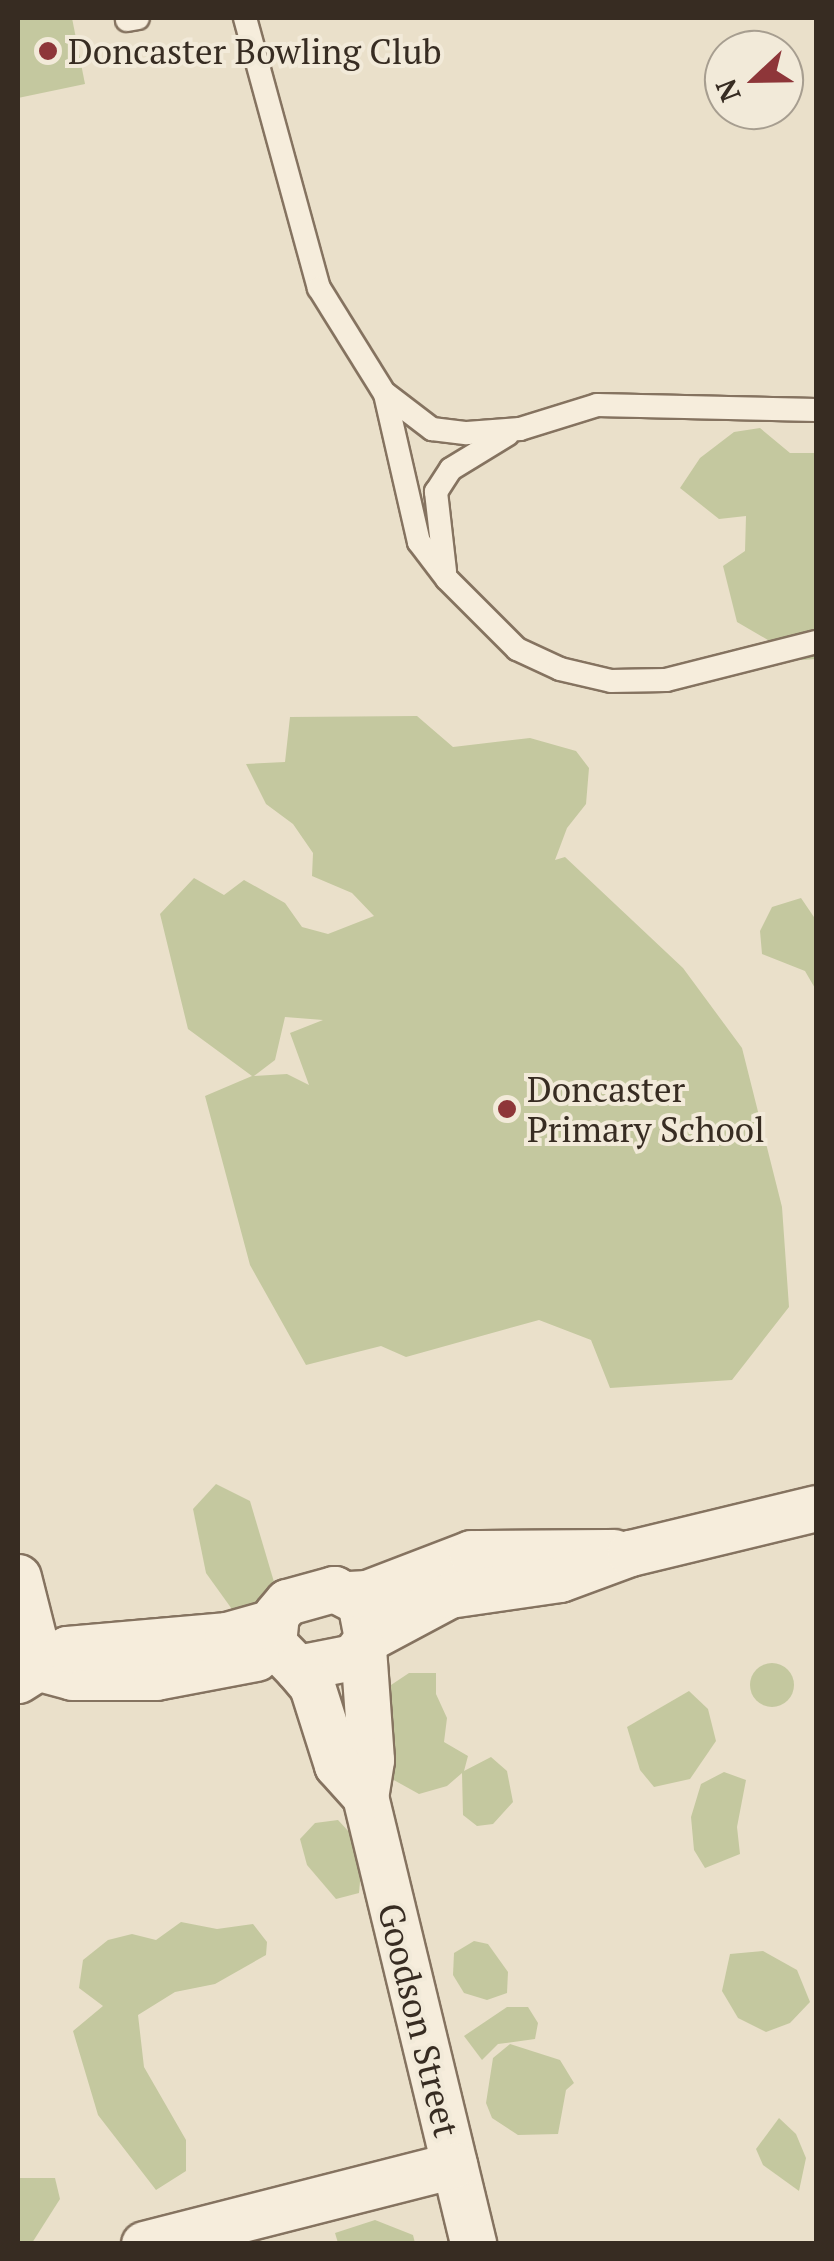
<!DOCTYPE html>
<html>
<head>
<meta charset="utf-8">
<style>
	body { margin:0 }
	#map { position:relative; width:834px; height:2261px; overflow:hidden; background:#eae0ca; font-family:"PT Serif",serif }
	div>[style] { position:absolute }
	.green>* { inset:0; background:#c4c89f }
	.round { border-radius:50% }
	.roads { filter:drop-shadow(2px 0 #857360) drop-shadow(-2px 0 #857360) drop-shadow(0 2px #857360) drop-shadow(0 -2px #857360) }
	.lane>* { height:22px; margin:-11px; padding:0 11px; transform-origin:11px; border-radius:11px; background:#f6eddc }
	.street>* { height:45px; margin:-22.5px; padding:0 22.5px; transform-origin:22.5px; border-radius:22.5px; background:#f6eddc }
	.dots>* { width:28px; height:28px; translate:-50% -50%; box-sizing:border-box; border:5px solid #f2ead9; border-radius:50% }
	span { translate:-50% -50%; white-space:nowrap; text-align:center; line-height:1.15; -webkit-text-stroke:8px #f2ead9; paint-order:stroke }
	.poi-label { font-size:35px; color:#372c22 }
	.left { translate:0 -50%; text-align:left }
	.street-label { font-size:35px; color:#372c22 }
	.frame { position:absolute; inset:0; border:20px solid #372c22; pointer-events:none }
	.north { position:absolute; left:704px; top:30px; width:100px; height:100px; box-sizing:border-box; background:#f2ead9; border:2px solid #a79e90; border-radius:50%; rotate:248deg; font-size:28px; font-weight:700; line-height:40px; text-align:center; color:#372c22 }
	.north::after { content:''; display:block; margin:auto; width:35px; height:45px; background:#8e3639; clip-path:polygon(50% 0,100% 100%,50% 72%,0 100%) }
</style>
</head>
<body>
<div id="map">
	<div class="green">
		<div style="clip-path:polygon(18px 18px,72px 18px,85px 84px,18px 98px)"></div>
		<div style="clip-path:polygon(760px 428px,790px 453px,816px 453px,816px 659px,802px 660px,737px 622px,723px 566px,745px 551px,746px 516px,719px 519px,680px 488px,700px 458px,734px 432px)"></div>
		<div style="clip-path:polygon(evenodd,417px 716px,453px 747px,530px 738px,576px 751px,589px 768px,586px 804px,567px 828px,555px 860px,565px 857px,683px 968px,742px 1048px,782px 1207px,789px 1307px,732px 1380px,610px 1388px,591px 1340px,539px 1320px,406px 1357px,381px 1346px,306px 1365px,250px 1265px,205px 1096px,252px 1076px,188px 1029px,160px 914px,194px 878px,224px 895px,244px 880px,285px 903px,302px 927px,328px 934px,374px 916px,352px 893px,312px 876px,313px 853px,293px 824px,266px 804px,246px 764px,285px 762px,290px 717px,417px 716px,285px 1017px,323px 1020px,290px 1033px,309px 1085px,287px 1074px,254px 1076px,275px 1060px,285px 1017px)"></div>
		<div style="clip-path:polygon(801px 898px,816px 920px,816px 990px,805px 971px,762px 954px,760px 931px,772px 907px)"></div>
		<div style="clip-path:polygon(216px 1484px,250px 1501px,277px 1592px,263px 1611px,234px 1612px,206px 1573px,193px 1509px)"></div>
		<div class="round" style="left:750px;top:1663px;width:44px;height:44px"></div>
		<div style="clip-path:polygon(409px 1673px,436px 1673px,436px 1694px,447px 1718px,444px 1742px,468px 1756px,464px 1771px,491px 1757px,507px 1771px,513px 1802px,493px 1824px,477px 1826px,463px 1815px,462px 1773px,447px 1786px,419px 1794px,392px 1779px,381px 1707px,388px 1687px)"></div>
		<div style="clip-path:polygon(689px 1691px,708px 1709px,716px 1741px,690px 1779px,654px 1787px,640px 1770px,627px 1727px)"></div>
		<div style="clip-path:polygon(724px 1772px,746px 1780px,737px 1827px,740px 1854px,705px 1868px,694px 1850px,691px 1817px,701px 1784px)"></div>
		<div style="clip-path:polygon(338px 1820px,363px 1847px,359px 1893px,336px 1899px,307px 1865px,300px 1839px,315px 1823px)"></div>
		<div style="clip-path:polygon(181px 1922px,217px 1929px,253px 1924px,267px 1942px,266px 1955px,215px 1984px,175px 1992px,138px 2015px,144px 2067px,186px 2140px,186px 2171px,156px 2190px,98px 2115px,73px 2031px,103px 2006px,79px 1988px,83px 1960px,108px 1940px,132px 1934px,156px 1940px)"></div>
		<div style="clip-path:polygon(474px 1941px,488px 1944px,508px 1972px,507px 1993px,487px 2000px,464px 1993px,453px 1975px,454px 1953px)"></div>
		<div style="clip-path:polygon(763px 1951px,797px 1970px,810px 2002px,790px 2023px,766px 2032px,738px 2018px,722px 1991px,730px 1954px)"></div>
		<div style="clip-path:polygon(507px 2007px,528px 2007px,538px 2023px,535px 2039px,498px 2044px,482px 2060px,464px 2036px)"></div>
		<div style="clip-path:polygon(510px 2044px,560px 2060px,574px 2083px,566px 2090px,558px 2134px,518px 2135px,492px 2118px,486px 2103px,493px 2058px)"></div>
		<div style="clip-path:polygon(779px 2118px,796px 2134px,806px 2158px,799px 2191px,763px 2165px,756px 2149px)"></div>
		<div style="clip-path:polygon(18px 2178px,55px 2178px,60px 2199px,32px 2243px,18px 2243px)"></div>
		<div style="clip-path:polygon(375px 2220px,413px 2235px,415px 2243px,338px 2243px,335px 2233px)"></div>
	</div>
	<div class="roads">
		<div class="lane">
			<div style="left:245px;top:18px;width:280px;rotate:74.7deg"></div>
			<div style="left:319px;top:288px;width:125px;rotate:58.1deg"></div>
			<div style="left:385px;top:394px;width:152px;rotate:77.1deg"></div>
			<div style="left:419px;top:542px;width:46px;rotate:52.9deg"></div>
			<div style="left:447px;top:579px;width:99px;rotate:45deg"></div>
			<div style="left:517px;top:649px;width:47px;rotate:24.9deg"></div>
			<div style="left:560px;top:669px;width:52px;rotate:13.2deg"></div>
			<div style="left:611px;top:681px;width:55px;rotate:-1deg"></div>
			<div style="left:666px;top:680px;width:155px;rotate:-14.2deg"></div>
			<div style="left:127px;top:20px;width:11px;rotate:-10deg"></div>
			<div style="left:386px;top:394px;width:58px;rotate:37.3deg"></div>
			<div style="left:432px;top:429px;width:35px;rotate:7deg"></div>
			<div style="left:467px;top:433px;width:53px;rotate:-4.3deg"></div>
			<div style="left:520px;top:429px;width:81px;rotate:-17.3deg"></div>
			<div style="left:597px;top:405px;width:219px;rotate:1.3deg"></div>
			<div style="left:445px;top:571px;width:80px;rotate:-96.5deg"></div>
			<div style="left:436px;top:492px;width:27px;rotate:-57deg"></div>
			<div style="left:451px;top:469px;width:66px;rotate:-31.3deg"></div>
		</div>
		<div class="street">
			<div style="left:18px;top:1577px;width:94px;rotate:75.8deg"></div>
			<div style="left:334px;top:1589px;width:29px;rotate:27deg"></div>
			<div style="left:360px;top:1602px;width:38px;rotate:79deg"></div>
			<div style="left:367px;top:1639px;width:23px;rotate:128deg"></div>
			<div style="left:353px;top:1657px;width:57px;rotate:168.9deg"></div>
			<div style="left:297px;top:1668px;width:35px;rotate:-134deg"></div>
			<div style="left:273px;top:1643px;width:28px;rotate:-84deg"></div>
			<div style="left:276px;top:1615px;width:17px;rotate:-50deg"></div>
			<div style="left:287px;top:1602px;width:49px;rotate:-15.5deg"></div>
			<div style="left:349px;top:1594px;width:18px;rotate:-3deg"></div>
			<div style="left:367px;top:1593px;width:111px;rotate:-21deg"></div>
			<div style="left:471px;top:1553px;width:143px;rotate:-0.4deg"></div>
			<div style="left:367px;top:1639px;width:93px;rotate:-28.2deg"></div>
			<div style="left:449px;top:1595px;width:112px;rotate:-8.2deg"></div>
			<div style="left:560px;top:1579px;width:75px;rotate:-20.4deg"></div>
			<div style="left:630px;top:1553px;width:191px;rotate:-13.6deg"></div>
			<div style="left:363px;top:1648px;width:112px;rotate:85.9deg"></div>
			<div style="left:371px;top:1760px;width:36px;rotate:99deg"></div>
			<div style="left:365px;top:1796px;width:461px;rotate:76.4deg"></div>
			<div style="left:297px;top:1668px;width:23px;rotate:50deg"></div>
			<div style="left:312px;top:1686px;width:83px;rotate:72.4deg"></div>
			<div style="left:337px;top:1765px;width:42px;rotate:47.9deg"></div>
			<div style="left:43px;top:1669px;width:30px;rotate:15deg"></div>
			<div style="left:72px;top:1677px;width:84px"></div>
			<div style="left:156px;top:1677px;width:102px;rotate:-10.8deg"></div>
			<div style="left:18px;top:1680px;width:58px;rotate:-32.3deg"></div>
			<div style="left:67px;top:1649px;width:161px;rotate:-5deg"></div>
			<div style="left:227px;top:1635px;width:48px;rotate:-15.8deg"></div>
			<div style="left:144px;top:2244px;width:320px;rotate:-14.3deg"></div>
		</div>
	</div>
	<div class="dots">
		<div style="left:48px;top:51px;background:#8e3639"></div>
		<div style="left:507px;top:1109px;background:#8e3639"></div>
	</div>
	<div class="poi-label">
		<span class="left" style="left:68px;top:51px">Doncaster Bowling Club</span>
		<span class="left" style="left:527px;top:1109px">Doncaster<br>Primary School</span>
	</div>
	<div class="street-label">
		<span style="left:419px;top:2020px;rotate:76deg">Goodson Street</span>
	</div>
	<div class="frame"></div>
	<div class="north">N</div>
</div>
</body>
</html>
